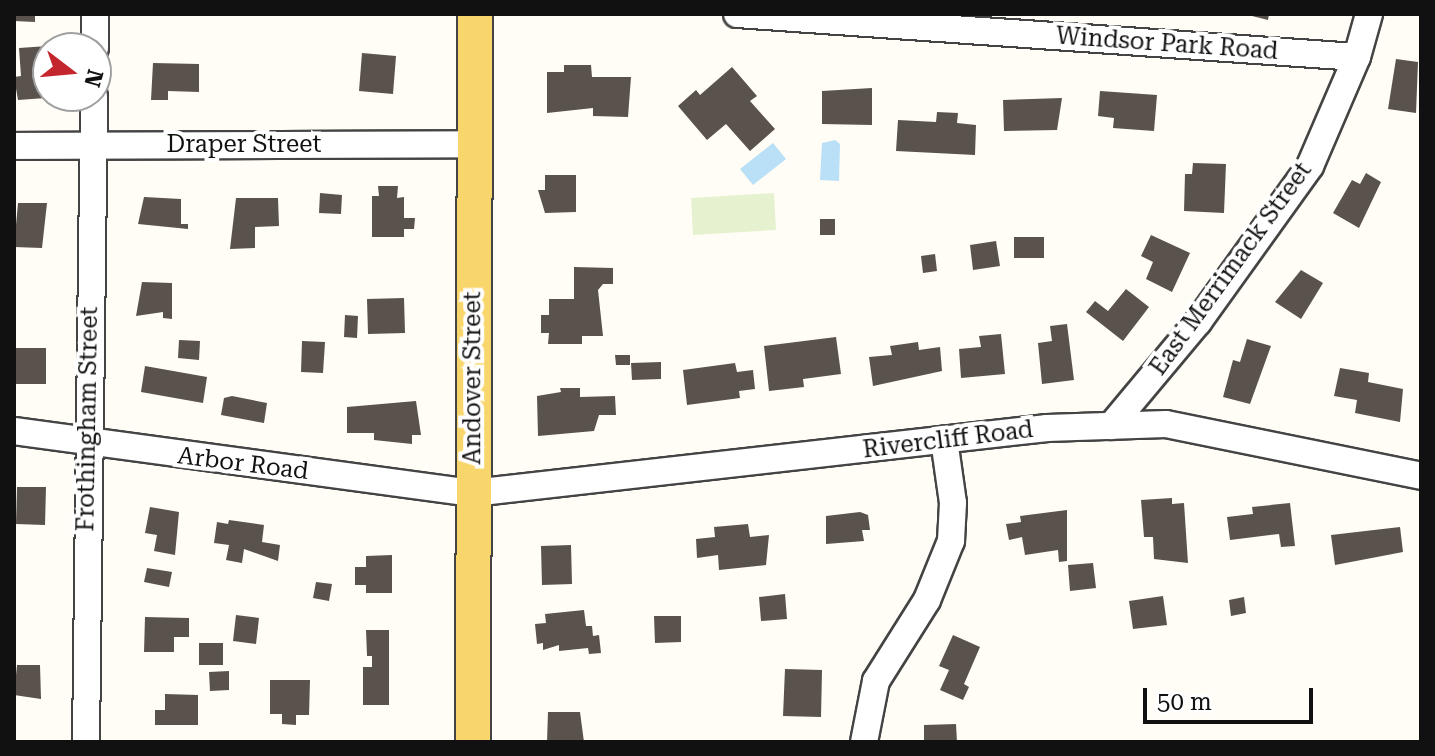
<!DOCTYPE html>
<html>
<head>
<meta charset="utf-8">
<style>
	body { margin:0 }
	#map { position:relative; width:1435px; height:756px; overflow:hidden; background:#fffdf5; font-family:"Roboto Serif",serif }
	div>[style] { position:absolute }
	.pitch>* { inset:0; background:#e6f2cf }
	.water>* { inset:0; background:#b9e0f7 }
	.building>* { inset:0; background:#5a524d }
	.roads { filter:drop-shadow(2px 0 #444) drop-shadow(-2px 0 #444) drop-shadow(0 2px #444) drop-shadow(0 -2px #444) }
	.minor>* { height:26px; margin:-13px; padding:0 13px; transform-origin:13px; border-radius:13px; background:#fff }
	.major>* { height:34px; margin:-17px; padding:0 17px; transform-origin:17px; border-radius:17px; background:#f9d66b }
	span { translate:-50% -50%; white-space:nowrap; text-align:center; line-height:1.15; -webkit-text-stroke:8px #fff; paint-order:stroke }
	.street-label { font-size:24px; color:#111 }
	.frame { position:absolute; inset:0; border:16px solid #111; pointer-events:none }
	.north { position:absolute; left:32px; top:32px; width:80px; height:80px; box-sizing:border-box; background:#fff; border:2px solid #a0a0a0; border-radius:50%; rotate:106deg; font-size:22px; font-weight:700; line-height:32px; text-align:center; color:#111 }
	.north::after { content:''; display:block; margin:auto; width:28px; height:36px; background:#c4262e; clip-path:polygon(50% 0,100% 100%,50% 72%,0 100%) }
	.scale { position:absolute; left:1143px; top:688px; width:170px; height:36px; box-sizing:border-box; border:4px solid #111; border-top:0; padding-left:10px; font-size:24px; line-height:28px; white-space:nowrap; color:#111; -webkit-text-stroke:6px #fff; paint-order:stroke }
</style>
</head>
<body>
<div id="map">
	<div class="pitch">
		<div style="clip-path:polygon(774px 193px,776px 230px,693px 235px,691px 198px)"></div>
	</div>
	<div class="water">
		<div style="clip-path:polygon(835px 140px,840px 144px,839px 181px,820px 180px,822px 143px)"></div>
		<div style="clip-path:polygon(773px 143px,786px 159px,753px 185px,740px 169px)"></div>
	</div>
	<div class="building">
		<div style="clip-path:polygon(14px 14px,35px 14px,35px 22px,14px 21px)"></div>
		<div style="clip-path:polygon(1244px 14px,1269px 14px,1268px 20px)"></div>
		<div style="clip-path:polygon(48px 46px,46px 98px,18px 100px,14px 77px,21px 76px,19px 48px)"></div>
		<div style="clip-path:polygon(362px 53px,396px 56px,393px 94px,359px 91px)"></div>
		<div style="clip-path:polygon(1396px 59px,1418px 62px,1416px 113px,1388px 109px)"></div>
		<div style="clip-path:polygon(153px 63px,199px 64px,199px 92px,168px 91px,168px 100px,151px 100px)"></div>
		<div style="clip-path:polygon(564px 65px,591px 65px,592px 77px,631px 77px,628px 117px,593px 116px,593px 108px,547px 113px,547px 72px,564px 72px)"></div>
		<div style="clip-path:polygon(732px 67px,757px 96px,750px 101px,775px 129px,750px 151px,726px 124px,707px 140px,678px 106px,696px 90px,700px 95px)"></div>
		<div style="clip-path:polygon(872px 88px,872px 125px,822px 124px,822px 91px)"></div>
		<div style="clip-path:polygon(1100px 91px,1157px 95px,1154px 131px,1113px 128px,1114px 118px,1098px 116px)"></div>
		<div style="clip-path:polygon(1062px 98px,1057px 130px,1004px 131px,1003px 100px)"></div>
		<div style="clip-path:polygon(937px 112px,958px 113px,957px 123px,976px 125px,975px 155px,896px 151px,898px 120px,936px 122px)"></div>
		<div style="clip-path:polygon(1193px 163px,1226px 164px,1224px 213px,1184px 211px,1185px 174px,1192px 174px)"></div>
		<div style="clip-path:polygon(1366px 173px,1381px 182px,1359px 228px,1333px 213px,1352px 180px,1360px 184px)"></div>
		<div style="clip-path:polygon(545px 175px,576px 175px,576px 212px,545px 213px,538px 190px,545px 190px)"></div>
		<div style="clip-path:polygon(378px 186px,398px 186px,397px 198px,404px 197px,404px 218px,415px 218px,414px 229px,404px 229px,404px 237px,372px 237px,372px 196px,379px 196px)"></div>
		<div style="clip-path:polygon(320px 193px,342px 195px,341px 214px,319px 213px)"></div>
		<div style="clip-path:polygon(144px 197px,181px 199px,181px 224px,188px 224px,188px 229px,138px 224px)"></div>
		<div style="clip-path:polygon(236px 198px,278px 198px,279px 226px,255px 227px,255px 248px,230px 249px)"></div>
		<div style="clip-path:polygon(18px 203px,47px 203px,42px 248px,14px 247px)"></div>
		<div style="clip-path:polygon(820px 219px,835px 219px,835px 235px,820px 235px)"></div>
		<div style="clip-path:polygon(1151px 235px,1190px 253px,1172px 292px,1146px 279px,1153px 262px,1141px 256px)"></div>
		<div style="clip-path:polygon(1014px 237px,1044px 237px,1044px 258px,1014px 258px)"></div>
		<div style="clip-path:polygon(996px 241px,1000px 266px,973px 270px,970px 245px)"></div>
		<div style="clip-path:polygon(935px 254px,937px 271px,923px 273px,921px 256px)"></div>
		<div style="clip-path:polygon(574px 267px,613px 268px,613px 284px,603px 284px,598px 290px,603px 336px,582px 336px,582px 344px,548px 344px,549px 333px,541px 333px,541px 315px,549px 315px,549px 299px,574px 299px)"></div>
		<div style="clip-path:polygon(1301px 270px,1323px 283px,1301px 319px,1275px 302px)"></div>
		<div style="clip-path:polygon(142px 282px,172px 283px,172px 319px,163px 318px,163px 312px,136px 316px)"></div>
		<div style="clip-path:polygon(1126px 289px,1149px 307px,1123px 341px,1086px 312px,1095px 301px,1108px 311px)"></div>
		<div style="clip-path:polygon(404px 298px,405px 333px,368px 334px,367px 299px)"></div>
		<div style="clip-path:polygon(345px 315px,358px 316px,357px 338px,344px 337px)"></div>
		<div style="clip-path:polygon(1067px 324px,1074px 380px,1042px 384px,1038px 343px,1052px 341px,1050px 326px)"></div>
		<div style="clip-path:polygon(1001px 334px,1005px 374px,961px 378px,959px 349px,981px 347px,979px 336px)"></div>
		<div style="clip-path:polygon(836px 337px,841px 374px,803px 379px,804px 387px,769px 391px,764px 346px)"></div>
		<div style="clip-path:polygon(1247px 339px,1271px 346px,1250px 404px,1223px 397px,1233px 360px,1240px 362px)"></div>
		<div style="clip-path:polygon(179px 340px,200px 341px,199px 360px,178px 358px)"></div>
		<div style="clip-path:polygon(302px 341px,325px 342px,323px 373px,301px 372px)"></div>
		<div style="clip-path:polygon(918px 342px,919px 350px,940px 347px,942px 371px,873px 386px,869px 357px,892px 355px,890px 346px)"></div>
		<div style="clip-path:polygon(16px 348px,46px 348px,46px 384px,16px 384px)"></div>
		<div style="clip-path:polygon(615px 355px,630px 355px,630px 365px,616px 365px)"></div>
		<div style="clip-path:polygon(661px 362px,661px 379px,632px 380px,631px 363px)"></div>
		<div style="clip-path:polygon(735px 363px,737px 372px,753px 370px,755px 389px,739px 391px,740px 398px,687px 405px,683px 370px)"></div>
		<div style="clip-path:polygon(145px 366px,207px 377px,203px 403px,141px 392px)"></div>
		<div style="clip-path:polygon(1340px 368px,1369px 373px,1368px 382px,1403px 389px,1400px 422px,1355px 413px,1357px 400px,1334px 396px)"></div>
		<div style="clip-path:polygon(560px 388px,580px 388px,580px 397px,615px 396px,616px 415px,599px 415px,594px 431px,538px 436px,537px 396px,561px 392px)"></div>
		<div style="clip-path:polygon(232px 396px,267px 403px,264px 423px,221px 415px,224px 398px)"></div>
		<div style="clip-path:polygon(416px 401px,421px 435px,412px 435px,412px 444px,374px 440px,374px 433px,347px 433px,347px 407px)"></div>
		<div style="clip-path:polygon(17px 487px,46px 487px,45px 525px,16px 524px)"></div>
		<div style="clip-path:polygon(1172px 498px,1172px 504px,1184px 503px,1188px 563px,1154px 559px,1153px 537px,1144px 537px,1141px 500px)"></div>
		<div style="clip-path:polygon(1290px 503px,1295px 546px,1281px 547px,1279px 534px,1230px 540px,1227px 517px,1253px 514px,1252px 507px)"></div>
		<div style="clip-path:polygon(150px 507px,179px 512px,175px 555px,154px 551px,157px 535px,145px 533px)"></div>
		<div style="clip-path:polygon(1067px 510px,1067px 561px,1059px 562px,1058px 550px,1025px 555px,1022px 537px,1009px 540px,1006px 524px,1021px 522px,1020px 516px)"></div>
		<div style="clip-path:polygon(860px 512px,868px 515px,870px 530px,862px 530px,864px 541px,826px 544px,826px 516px)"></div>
		<div style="clip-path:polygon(229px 520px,264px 525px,262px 542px,280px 545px,278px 561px,244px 549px,242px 563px,226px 560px,229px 545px,214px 543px,217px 522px,228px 524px)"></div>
		<div style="clip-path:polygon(748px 524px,750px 537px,769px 535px,766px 565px,719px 570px,718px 555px,697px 558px,696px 539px,715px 537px,714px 527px)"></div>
		<div style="clip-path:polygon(1400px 527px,1403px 552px,1335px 565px,1331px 535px)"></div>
		<div style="clip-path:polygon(571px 545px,572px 584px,542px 585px,541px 546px)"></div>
		<div style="clip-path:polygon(392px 555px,392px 593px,366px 593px,366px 585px,355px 585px,355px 567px,366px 567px,366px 556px)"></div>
		<div style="clip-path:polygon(1093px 563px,1096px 588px,1070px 591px,1068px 565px)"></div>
		<div style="clip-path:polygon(147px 568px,172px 572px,169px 587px,144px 582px)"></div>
		<div style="clip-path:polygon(316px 582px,332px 584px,329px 601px,313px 598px)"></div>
		<div style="clip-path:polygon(785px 594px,787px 619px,761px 621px,759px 597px)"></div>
		<div style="clip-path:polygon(1163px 596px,1167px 625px,1133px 629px,1129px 601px)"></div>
		<div style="clip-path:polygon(1244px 597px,1246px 613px,1231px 616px,1229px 600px)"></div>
		<div style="clip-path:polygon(584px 610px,586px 626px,592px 626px,593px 636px,599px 635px,601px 653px,589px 654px,588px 648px,559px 651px,559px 645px,543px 650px,543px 643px,537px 644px,535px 624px,546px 623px,545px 614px)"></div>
		<div style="clip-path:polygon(236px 615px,259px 618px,256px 644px,233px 641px)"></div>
		<div style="clip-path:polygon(654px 616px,681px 616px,681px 642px,655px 643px)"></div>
		<div style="clip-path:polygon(145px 617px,189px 618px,189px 637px,174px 637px,174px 652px,144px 652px)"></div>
		<div style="clip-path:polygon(366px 630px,389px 630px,389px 705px,363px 705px,363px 667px,372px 667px,372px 656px,367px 656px)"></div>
		<div style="clip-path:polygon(953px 635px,980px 647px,964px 684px,969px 687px,963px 700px,940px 690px,949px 670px,939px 666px)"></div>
		<div style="clip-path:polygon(199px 643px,223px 643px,223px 665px,199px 665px)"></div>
		<div style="clip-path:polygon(17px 665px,40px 665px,41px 699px,14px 695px)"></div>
		<div style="clip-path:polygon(785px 669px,822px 670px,821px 717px,783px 716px)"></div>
		<div style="clip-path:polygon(229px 671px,229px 690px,210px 691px,209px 672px)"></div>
		<div style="clip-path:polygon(270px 680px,310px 680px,309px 715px,296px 715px,296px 725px,282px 724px,282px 714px,270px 714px)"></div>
		<div style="clip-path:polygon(165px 694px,198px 695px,198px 725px,155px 725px,155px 710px,165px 710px)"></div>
		<div style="clip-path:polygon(548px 712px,580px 712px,584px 742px,547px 742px)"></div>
		<div style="clip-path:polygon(956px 724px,957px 742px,924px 742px,924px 725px)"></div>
	</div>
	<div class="roads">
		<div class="minor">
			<div style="left:737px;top:14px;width:621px;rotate:3.97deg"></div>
			<div style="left:95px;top:48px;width:34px;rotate:-90deg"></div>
			<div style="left:14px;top:146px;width:460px;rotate:-0.2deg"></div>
			<div style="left:1111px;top:426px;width:136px;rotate:-50.1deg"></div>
			<div style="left:1198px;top:322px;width:192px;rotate:-54.3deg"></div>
			<div style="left:1310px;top:166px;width:119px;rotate:-66.7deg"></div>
			<div style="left:1357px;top:57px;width:45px;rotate:-74.4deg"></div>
			<div style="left:14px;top:431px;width:463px;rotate:7.7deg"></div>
			<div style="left:473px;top:493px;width:578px;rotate:-6.46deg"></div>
			<div style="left:1047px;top:428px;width:119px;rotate:-1.9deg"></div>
			<div style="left:1166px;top:424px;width:260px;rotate:11.5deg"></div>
			<div style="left:86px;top:742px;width:646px;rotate:-89.29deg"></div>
			<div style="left:864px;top:742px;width:62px;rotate:-78.9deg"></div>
			<div style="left:876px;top:681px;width:96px;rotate:-57.8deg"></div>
			<div style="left:927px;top:600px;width:64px;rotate:-67.9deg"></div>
			<div style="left:951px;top:541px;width:38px;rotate:-87deg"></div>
			<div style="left:953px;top:503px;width:64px;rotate:-98.1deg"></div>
		</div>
		<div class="major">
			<div style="left:473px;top:742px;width:728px;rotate:-89.84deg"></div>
		</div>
	</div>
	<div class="street-label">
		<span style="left:1167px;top:44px;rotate:4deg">Windsor Park Road</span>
		<span style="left:244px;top:145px">Draper Street</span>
		<span style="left:1231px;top:269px;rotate:-54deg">East Merrimack Street</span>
		<span style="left:473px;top:378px;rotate:-90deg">Andover Street</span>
		<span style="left:88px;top:419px;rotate:-89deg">Frothingham Street</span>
		<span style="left:948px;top:440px;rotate:-7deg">Rivercliff Road</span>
		<span style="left:243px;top:464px;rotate:7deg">Arbor Road</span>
	</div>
	<div class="frame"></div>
	<div class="north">N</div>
	<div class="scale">50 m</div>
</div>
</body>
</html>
